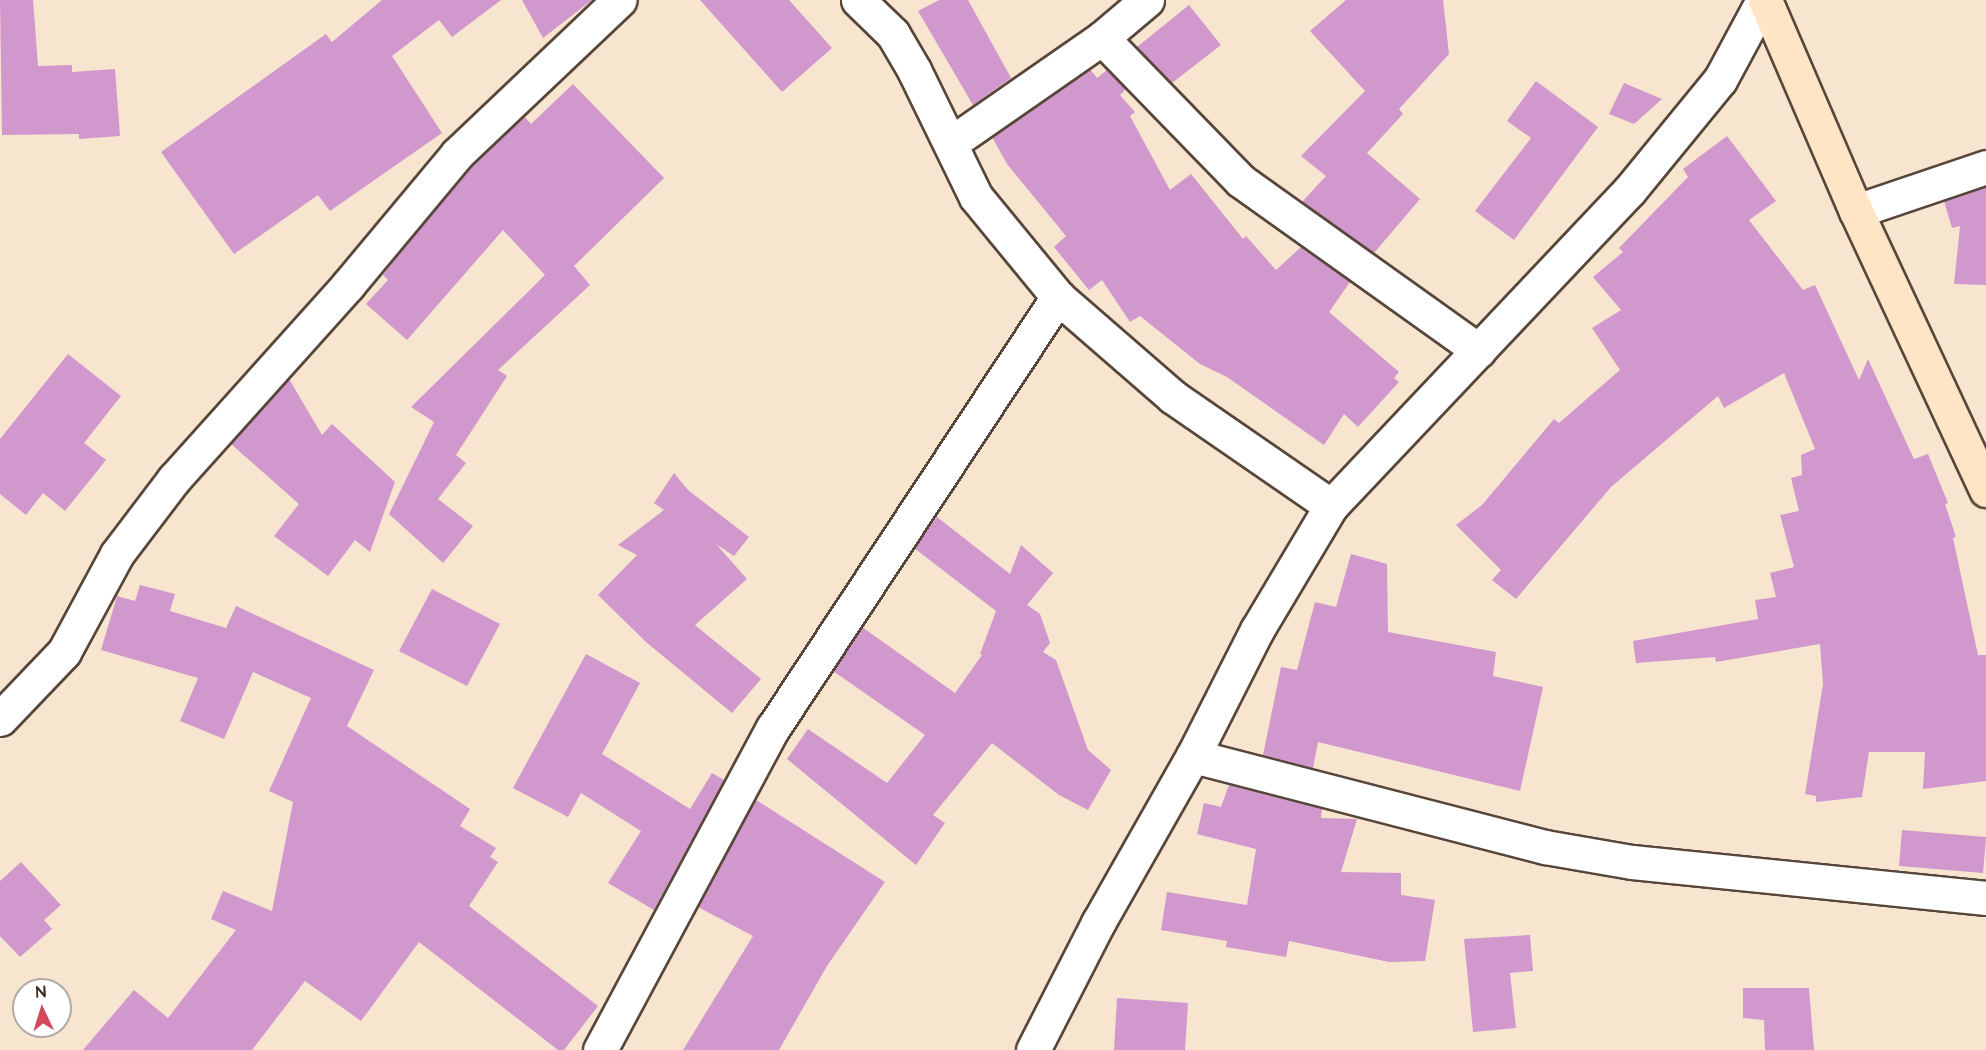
<!DOCTYPE html>
<html>
<head>
<meta charset="utf-8">
<style>
	body { margin:0 }
	#map { position:relative; width:1986px; height:1050px; overflow:hidden; background:#f7e5cf; font-family:"Architects Daughter",sans-serif }
	div>[style] { position:absolute }
	.building>* { inset:0; background:#d098cd }
	.roads { filter:drop-shadow(2px 0 #574639) drop-shadow(-2px 0 #574639) drop-shadow(0 2px #574639) drop-shadow(0 -2px #574639) }
	.street>* { height:33px; margin:-16.5px; padding:0 16.5px; transform-origin:16.5px; border-radius:16.5px; background:#fff }
	.secondary>* { height:33px; margin:-16.5px; padding:0 16.5px; transform-origin:16.5px; border-radius:16.5px; background:#fee5c5 }
	span { translate:-50% -50%; white-space:nowrap; text-align:center; line-height:1.15; -webkit-text-stroke:4.5px #fff; paint-order:stroke }
	.north { position:absolute; left:12px; top:978px; width:60px; height:60px; box-sizing:border-box; background:#fff; border:2px solid #b1aaa5; border-radius:50%; rotate:356deg; font-size:16px; font-weight:700; line-height:24px; text-align:center; color:#3b2a1e }
	.north::after { content:''; display:block; margin:auto; width:21px; height:27px; background:#d1495b; clip-path:polygon(50% 0,100% 100%,50% 72%,0 100%) }
</style>
</head>
<body>
<div id="map">
	<div class="building">
		<div style="clip-path:polygon(0 0,33px 0,38px 66px,72px 65px,72px 72px,115px 69px,120px 136px,79px 139px,79px 134px,2px 135px)"></div>
		<div style="clip-path:polygon(382px 0,501px 0,452px 37px,439px 20px,392px 56px,442px 133px,330px 211px,318px 195px,234px 254px,161px 152px,326px 34px,332px 42px)"></div>
		<div style="clip-path:polygon(522px 0,592px 0,543px 38px)"></div>
		<div style="clip-path:polygon(700px 0,789px 0,832px 48px,782px 92px)"></div>
		<div style="clip-path:polygon(939px 0,968px 0,1011px 78px,973px 105px,918px 11px)"></div>
		<div style="clip-path:polygon(1346px 0,1443px 0,1449px 54px,1399px 109px,1403px 114px,1367px 153px,1420px 199px,1374px 253px,1302px 202px,1326px 176px,1301px 156px,1365px 91px,1310px 31px)"></div>
		<div style="clip-path:polygon(1189px 5px,1221px 45px,1172px 83px,1137px 47px)"></div>
		<div style="clip-path:polygon(1090px 69px,1097px 78px,1107px 70px,1126px 89px,1120px 95px,1135px 112px,1130px 116px,1170px 190px,1191px 174px,1243px 239px,1246px 236px,1276px 270px,1301px 247px,1350px 282px,1329px 312px,1399px 372px,1394px 378px,1399px 382px,1358px 427px,1344px 414px,1324px 445px,1227px 377px,1200px 364px,1140px 316px,1130px 322px,1102px 280px,1089px 290px,1054px 247px,1066px 236px,1007px 164px,992px 137px)"></div>
		<div style="clip-path:polygon(1536px 81px,1598px 127px,1514px 240px,1475px 211px,1531px 138px,1507px 121px)"></div>
		<div style="clip-path:polygon(1624px 83px,1662px 99px,1634px 124px,1609px 114px)"></div>
		<div style="clip-path:polygon(573px 84px,664px 178px,574px 266px,590px 285px,498px 370px,507px 376px,456px 455px,466px 463px,438px 499px,473px 526px,443px 563px,389px 514px,434px 422px,411px 407px,545px 275px,503px 230px,407px 340px,366px 304px,388px 280px,383px 275px,403px 249px,471px 167px,524px 116px,531px 124px)"></div>
		<div style="clip-path:polygon(1727px 136px,1776px 201px,1749px 220px,1803px 290px,1815px 285px,1859px 380px,1868px 359px,1914px 459px,1928px 454px,1948px 503px,1945px 504px,1956px 537px,1953px 538px,1978px 655px,1986px 655px,1986px 781px,1923px 789px,1925px 752px,1869px 752px,1862px 797px,1816px 802px,1816px 796px,1805px 794px,1823px 684px,1820px 644px,1716px 662px,1715px 657px,1636px 663px,1633px 641px,1758px 619px,1755px 600px,1776px 597px,1770px 573px,1794px 567px,1780px 515px,1799px 511px,1791px 478px,1802px 475px,1801px 455px,1815px 449px,1784px 373px,1724px 408px,1718px 396px,1611px 487px,1516px 599px,1492px 580px,1501px 570px,1456px 525px,1482px 505px,1554px 419px,1559px 423px,1620px 370px,1592px 328px,1621px 310px,1593px 277px,1623px 252px,1619px 248px,1688px 177px,1683px 169px)"></div>
		<div style="clip-path:polygon(1986px 187px,1986px 285px,1954px 284px,1960px 226px,1952px 228px,1944px 201px)"></div>
		<div style="clip-path:polygon(68px 354px,121px 396px,84px 443px,106px 460px,65px 511px,43px 493px,26px 515px,0 494px,0 439px)"></div>
		<div style="clip-path:polygon(289px 379px,322px 435px,332px 424px,395px 482px,370px 552px,355px 540px,328px 576px,274px 536px,299px 504px,231px 444px)"></div>
		<div style="clip-path:polygon(674px 473px,688px 490px,749px 537px,734px 556px,716px 544px,747px 579px,695px 625px,761px 679px,732px 713px,646px 642px,598px 595px,637px 555px,618px 545px,664px 510px,654px 503px)"></div>
		<div style="clip-path:polygon(937px 517px,1010px 574px,1021px 545px,1053px 573px,1027px 605px,1040px 614px,1050px 643px,1043px 652px,1056px 660px,1088px 750px,1111px 770px,1088px 810px,1059px 795px,992px 743px,933px 815px,945px 823px,916px 865px,787px 759px,808px 729px,887px 783px,925px 735px,833px 671px,862px 627px,955px 693px,982px 655px,980px 654px,996px 611px,914px 548px)"></div>
		<div style="clip-path:polygon(1351px 554px,1387px 564px,1388px 632px,1496px 652px,1493px 676px,1543px 687px,1520px 791px,1318px 742px,1313px 768px,1263px 755px,1281px 667px,1297px 670px,1315px 602px,1336px 607px)"></div>
		<div style="clip-path:polygon(140px 585px,175px 594px,170px 611px,226px 628px,236px 606px,374px 670px,347px 726px,470px 809px,460px 826px,496px 848px,490px 857px,498px 862px,469px 906px,598px 1006px,564px 1050px,558px 1050px,419px 942px,361px 1021px,305px 981px,252px 1050px,83px 1050px,134px 990px,168px 1018px,236px 930px,211px 919px,223px 891px,272px 911px,293px 802px,269px 791px,311px 698px,253px 672px,224px 739px,180px 721px,198px 678px,101px 650px,117px 596px,135px 601px)"></div>
		<div style="clip-path:polygon(432px 589px,500px 624px,467px 686px,399px 651px)"></div>
		<div style="clip-path:polygon(586px 654px,640px 683px,602px 754px,690px 809px,712px 773px,724px 780px,654px 910px,608px 883px,641px 831px,581px 793px,568px 817px,513px 788px)"></div>
		<div style="clip-path:polygon(1229px 785px,1322px 809px,1321px 818px,1357px 819px,1341px 872px,1401px 873px,1401px 895px,1435px 900px,1425px 961px,1389px 962px,1289px 941px,1286px 957px,1226px 947px,1227px 941px,1161px 930px,1167px 892px,1247px 905px,1256px 849px,1197px 834px,1204px 803px,1221px 807px)"></div>
		<div style="clip-path:polygon(756px 800px,885px 882px,827px 966px,779px 1050px,683px 1050px,753px 936px,698px 907px)"></div>
		<div style="clip-path:polygon(1902px 830px,1986px 837px,1983px 873px,1899px 866px)"></div>
		<div style="clip-path:polygon(21px 862px,61px 905px,44px 920px,52px 929px,20px 957px,0 936px,0 881px)"></div>
		<div style="clip-path:polygon(1530px 935px,1533px 971px,1510px 973px,1516px 1028px,1473px 1032px,1464px 939px)"></div>
		<div style="clip-path:polygon(1743px 988px,1809px 988px,1814px 1050px,1765px 1050px,1764px 1020px,1743px 1018px)"></div>
		<div style="clip-path:polygon(1117px 998px,1188px 1003px,1185px 1050px,1114px 1050px)"></div>
	</div>
	<div class="roads">
		<div class="street">
			<div style="left:858px;top:0;width:49px;rotate:44.2deg"></div>
			<div style="left:893px;top:34px;width:42px;rotate:59.7deg"></div>
			<div style="left:914px;top:70px;width:141px;rotate:64deg"></div>
			<div style="left:976px;top:197px;width:129px;rotate:50.6deg"></div>
			<div style="left:1058px;top:297px;width:152px;rotate:41deg"></div>
			<div style="left:1173px;top:397px;width:192px;rotate:34.6deg"></div>
			<div style="left:1102px;top:38px;width:199px;rotate:45.8deg"></div>
			<div style="left:1241px;top:181px;width:292px;rotate:35.5deg"></div>
			<div style="left:951px;top:143px;width:184px;rotate:-34.8deg"></div>
			<div style="left:1102px;top:38px;width:59px;rotate:-40.2deg"></div>
			<div style="left:1856px;top:211px;width:137px;rotate:-18.7deg"></div>
			<div style="left:0;top:719px;width:93px;rotate:-46.3deg"></div>
			<div style="left:64px;top:652px;width:111px;rotate:-61.6deg"></div>
			<div style="left:117px;top:554px;width:94px;rotate:-52.8deg"></div>
			<div style="left:174px;top:479px;width:261px;rotate:-48.1deg"></div>
			<div style="left:348px;top:285px;width:170px;rotate:-50.2deg"></div>
			<div style="left:457px;top:154px;width:224px;rotate:-43.5deg"></div>
			<div style="left:1193px;top:756px;width:364px;rotate:14.5deg"></div>
			<div style="left:1545px;top:847px;width:88px;rotate:9.8deg"></div>
			<div style="left:1632px;top:862px;width:356px;rotate:5.8deg"></div>
			<div style="left:600px;top:1050px;width:366px;rotate:-61.8deg"></div>
			<div style="left:773px;top:728px;width:517px;rotate:-56.53deg"></div>
			<div style="left:1033px;top:1050px;width:143px;rotate:-62.9deg"></div>
			<div style="left:1098px;top:923px;width:192px;rotate:-60.4deg"></div>
			<div style="left:1193px;top:756px;width:141px;rotate:-63.1deg"></div>
			<div style="left:1257px;top:630px;width:144px;rotate:-59.2deg"></div>
			<div style="left:1331px;top:506px;width:434px;rotate:-46.6deg"></div>
			<div style="left:1629px;top:191px;width:144px;rotate:-50.7deg"></div>
			<div style="left:1720px;top:80px;width:91px;rotate:-61.7deg"></div>
		</div>
		<div class="secondary">
			<div style="left:1765px;top:0;width:230px;rotate:66.7deg"></div>
			<div style="left:1856px;top:211px;width:308px;rotate:65deg"></div>
		</div>
	</div>
	<div class="north">N</div>
</div>
</body>
</html>
